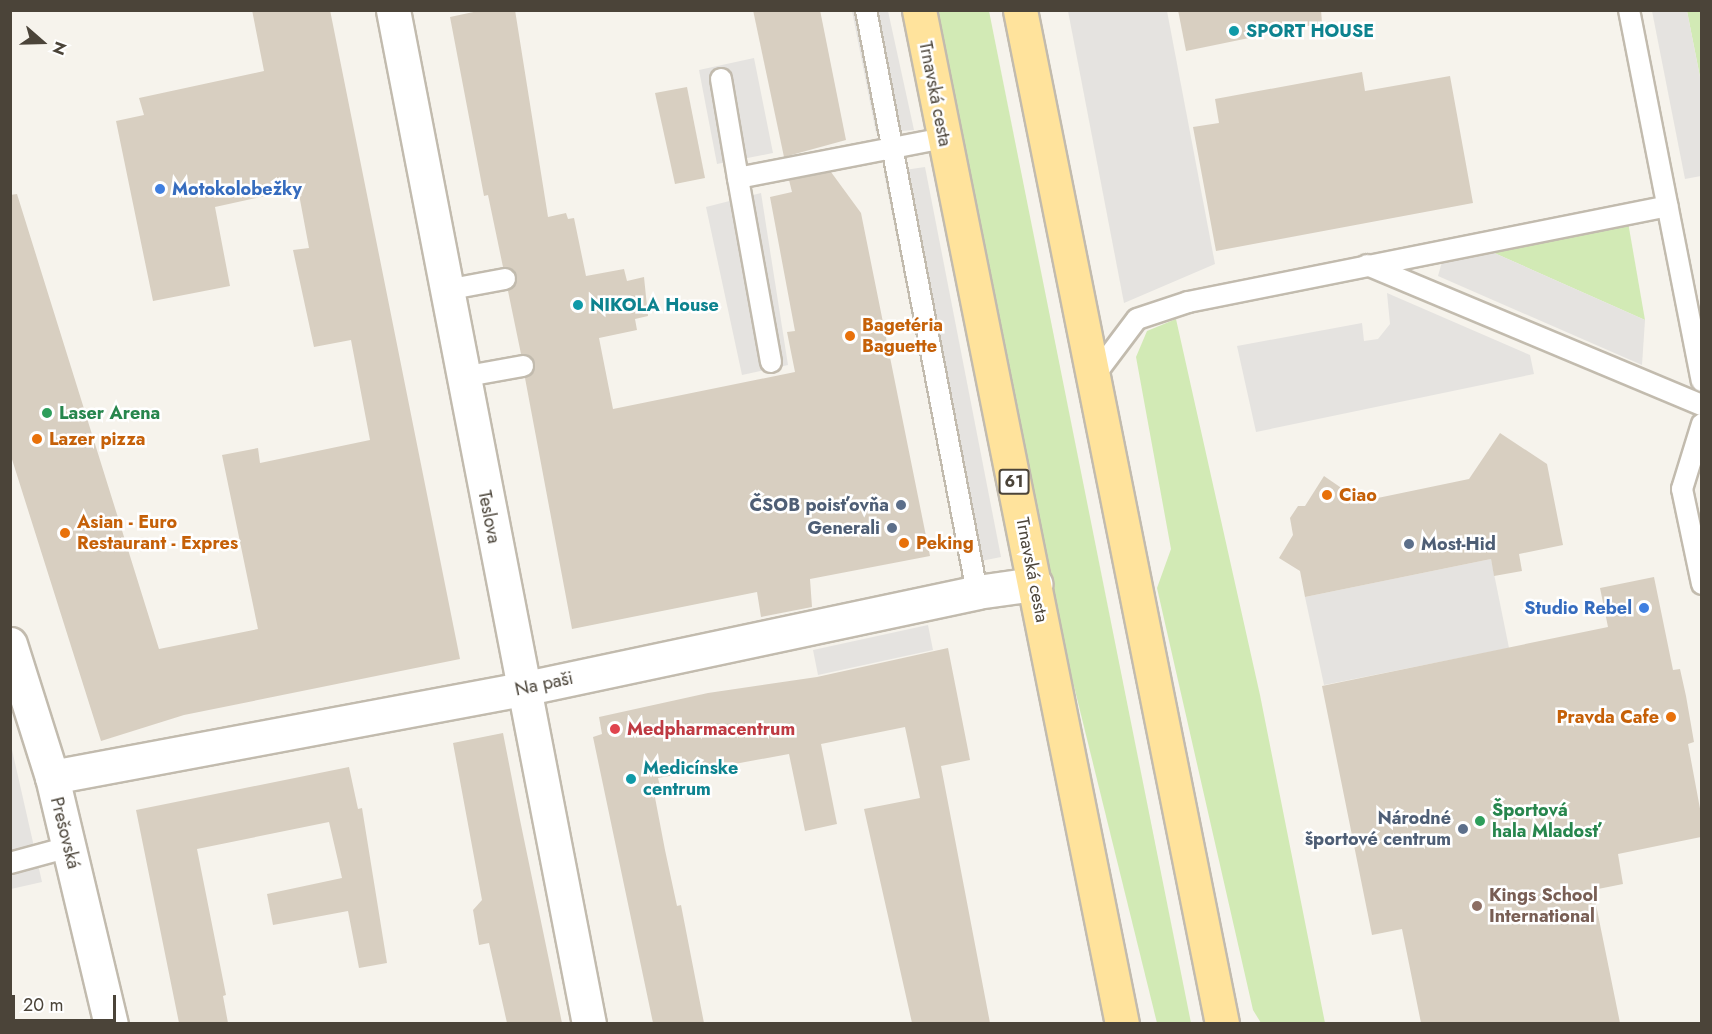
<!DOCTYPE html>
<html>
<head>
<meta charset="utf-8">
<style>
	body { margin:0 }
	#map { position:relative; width:1712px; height:1034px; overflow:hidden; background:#f6f3ec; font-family:Jost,sans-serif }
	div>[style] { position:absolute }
	.green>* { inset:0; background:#d2eab5 }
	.parking>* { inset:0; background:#e5e3e0 }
	.building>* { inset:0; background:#d8cfc1 }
	.roads { filter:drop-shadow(2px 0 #c2bbae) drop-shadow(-2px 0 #c2bbae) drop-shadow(0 2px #c2bbae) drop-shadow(0 -2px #c2bbae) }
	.lane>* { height:20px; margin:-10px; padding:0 10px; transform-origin:10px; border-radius:10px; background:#fff }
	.street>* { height:33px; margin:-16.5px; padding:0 16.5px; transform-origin:16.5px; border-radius:16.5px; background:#fff }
	.primary>* { height:33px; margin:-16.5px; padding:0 16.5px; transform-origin:16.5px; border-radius:16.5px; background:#ffe39c }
	.dots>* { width:16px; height:16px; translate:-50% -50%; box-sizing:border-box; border:3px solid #fff; border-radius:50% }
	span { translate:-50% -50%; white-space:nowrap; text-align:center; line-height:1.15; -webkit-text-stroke:5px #fff; paint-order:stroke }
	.shield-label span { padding:2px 4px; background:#fff; border:2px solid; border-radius:4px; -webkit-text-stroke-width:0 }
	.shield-label { font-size:16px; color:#4b4439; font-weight:700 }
	.culture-label { font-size:18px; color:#0d838f; font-weight:700 }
	.left { translate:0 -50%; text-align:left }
	.street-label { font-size:18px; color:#4b4439 }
	.shop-label { font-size:18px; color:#366cbe; font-weight:700 }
	.right { translate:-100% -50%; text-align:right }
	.food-label { font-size:18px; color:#c56008; font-weight:700 }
	.leisure-label { font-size:18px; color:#27864d; font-weight:700 }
	.service-label { font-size:18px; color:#4e5e75; font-weight:700 }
	.health-label { font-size:18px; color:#be3a42; font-weight:700 }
	.education-label { font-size:18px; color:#785e54; font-weight:700 }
	.frame { position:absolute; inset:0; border:12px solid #4b4439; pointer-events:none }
	.north { position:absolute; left:12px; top:12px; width:60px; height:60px; -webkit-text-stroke:4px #fff; paint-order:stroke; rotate:110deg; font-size:16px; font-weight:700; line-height:24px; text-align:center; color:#4b4439 }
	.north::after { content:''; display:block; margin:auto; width:21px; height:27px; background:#4b4439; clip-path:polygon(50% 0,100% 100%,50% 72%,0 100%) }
	.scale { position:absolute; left:12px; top:995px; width:104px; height:27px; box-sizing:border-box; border:3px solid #4b4439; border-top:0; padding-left:8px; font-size:18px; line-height:21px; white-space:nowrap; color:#4b4439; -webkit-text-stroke:4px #fff; paint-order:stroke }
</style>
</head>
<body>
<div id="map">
	<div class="green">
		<div style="clip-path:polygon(937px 11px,989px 11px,1191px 1023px,1157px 1023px,1069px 666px)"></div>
		<div style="clip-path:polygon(1687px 11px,1701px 11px,1701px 82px)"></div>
		<div style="clip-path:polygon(1628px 222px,1645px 320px,1492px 252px)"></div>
		<div style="clip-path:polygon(1176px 319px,1260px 695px,1325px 1023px,1261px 1023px,1253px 1010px,1157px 588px,1171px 549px,1136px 357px,1147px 331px)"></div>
	</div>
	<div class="parking">
		<div style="clip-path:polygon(852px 11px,888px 11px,914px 130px,876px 133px)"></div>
		<div style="clip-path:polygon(1068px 11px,1167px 11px,1215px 264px,1124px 303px)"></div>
		<div style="clip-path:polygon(1652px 11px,1687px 11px,1701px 82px,1701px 176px,1685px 179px)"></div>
		<div style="clip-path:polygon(754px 58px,773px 153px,717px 164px,699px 70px)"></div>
		<div style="clip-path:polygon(925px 167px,1001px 557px,961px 565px,884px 173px)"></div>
		<div style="clip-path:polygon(761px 193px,788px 365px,742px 375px,706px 207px)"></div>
		<div style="clip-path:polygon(1492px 252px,1645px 320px,1642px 365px,1438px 276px,1443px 258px)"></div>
		<div style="clip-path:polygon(1387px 293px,1530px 355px,1534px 374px,1256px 432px,1237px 346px,1362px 323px,1364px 341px,1378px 339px,1390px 324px)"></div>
		<div style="clip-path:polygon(1491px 559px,1509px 648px,1324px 685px,1305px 597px)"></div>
		<div style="clip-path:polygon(928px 625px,933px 650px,818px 675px,813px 650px)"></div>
		<div style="clip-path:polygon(10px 741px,42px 882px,11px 889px,10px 889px)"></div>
	</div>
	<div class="building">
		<div style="clip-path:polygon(252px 10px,330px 10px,460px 659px,184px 715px,101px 741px,10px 453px,10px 195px,17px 194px,159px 649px,258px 629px,222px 455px,258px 448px,260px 463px,370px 440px,351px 340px,314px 347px,293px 250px,309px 248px,298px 189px,215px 207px,230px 286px,153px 301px,116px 121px,144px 115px,139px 98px,264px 71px)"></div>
		<div style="clip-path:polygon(483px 10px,515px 10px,548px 217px,566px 213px,568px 219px,574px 218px,586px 276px,624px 269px,627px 281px,644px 277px,648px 316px,635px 319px,637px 330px,599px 338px,613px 409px,795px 372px,787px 332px,795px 331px,770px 197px,792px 192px,789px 180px,831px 172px,861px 213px,930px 556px,810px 579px,812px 607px,761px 617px,757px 592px,572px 629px,525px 378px,534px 371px,535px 363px,528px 355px,521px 354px,508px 291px,516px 284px,517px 276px,510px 268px,503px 267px,488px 195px,484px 196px,450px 17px)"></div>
		<div style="clip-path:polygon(753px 10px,820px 10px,846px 140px,784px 157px)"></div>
		<div style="clip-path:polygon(1178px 10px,1321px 10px,1322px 23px,1186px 51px)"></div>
		<div style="clip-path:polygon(1362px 72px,1365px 91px,1450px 76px,1473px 203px,1216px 251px,1193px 127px,1219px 123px,1215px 99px)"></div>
		<div style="clip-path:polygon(687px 87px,705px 178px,675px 184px,655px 93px)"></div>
		<div style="clip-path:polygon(1500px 433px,1547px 464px,1563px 545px,1519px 554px,1522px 571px,1494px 576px,1491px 559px,1305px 597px,1300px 571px,1279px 558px,1293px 535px,1290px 518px,1298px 506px,1305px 506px,1324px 476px,1353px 496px,1368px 500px,1469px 479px)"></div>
		<div style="clip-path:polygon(1654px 577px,1673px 670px,1680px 669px,1686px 696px,1694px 742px,1688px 744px,1701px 814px,1701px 837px,1618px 854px,1623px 884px,1593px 890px,1620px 1023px,1421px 1023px,1402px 929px,1372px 935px,1322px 686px,1608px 627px,1600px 588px)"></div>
		<div style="clip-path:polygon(948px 648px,970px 760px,941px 766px,990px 1023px,912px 1023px,864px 809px,920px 798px,905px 727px,821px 744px,837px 824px,805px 831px,789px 754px,658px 778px,660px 786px,653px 787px,665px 850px,677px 906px,681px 905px,704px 1023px,653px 1023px,593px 737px,602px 734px,599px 717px,708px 693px,817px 677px)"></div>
		<div style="clip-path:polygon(503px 733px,519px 815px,562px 1023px,507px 1023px,489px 943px,479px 945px,473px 910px,482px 900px,453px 743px)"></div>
		<div style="clip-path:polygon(349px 767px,358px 809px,362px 808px,387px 963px,359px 968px,348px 911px,273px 925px,267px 894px,342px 878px,329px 822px,197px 849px,226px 995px,223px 996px,228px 1023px,179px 1023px,136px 810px)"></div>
	</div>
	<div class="roads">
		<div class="lane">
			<div style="left:866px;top:10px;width:592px;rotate:79.2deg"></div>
			<div style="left:1629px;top:10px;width:378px;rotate:78.9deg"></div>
			<div style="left:721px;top:79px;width:100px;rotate:80.3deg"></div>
			<div style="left:1367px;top:265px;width:363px;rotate:22.7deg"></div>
			<div style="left:446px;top:290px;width:60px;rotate:-10.6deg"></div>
			<div style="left:771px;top:362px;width:187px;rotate:-100.2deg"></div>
			<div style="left:738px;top:178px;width:209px;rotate:-11deg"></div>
			<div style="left:1094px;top:376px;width:71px;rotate:-53deg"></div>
			<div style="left:1137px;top:319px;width:54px;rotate:-18.4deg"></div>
			<div style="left:1188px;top:302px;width:489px;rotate:-11.3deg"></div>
			<div style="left:462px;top:377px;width:62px;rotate:-10.2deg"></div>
			<div style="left:1702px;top:424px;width:68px;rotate:107.1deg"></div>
			<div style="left:1682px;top:489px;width:97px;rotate:78.1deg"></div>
			<div style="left:10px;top:863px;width:61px;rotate:-15.2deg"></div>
		</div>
		<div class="street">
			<div style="left:393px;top:10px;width:1033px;rotate:79.06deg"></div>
			<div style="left:10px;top:644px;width:139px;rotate:72.5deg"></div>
			<div style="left:52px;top:777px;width:254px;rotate:76.6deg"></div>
			<div style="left:52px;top:777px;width:478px;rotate:-10.6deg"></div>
			<div style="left:522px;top:689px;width:465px;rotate:-12deg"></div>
			<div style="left:977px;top:592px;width:59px;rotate:-7.9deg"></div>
		</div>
		<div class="primary">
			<div style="left:919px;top:10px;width:1034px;rotate:78.68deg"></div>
			<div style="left:1020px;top:10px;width:1034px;rotate:78.73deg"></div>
		</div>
	</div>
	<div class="dots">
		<div style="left:1234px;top:31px;background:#0f9aa8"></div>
		<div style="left:160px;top:189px;background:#3f7fe0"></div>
		<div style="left:578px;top:305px;background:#0f9aa8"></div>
		<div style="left:850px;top:336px;background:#e8710a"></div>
		<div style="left:47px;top:413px;background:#2e9e5b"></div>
		<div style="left:37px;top:439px;background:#e8710a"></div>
		<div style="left:1327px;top:495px;background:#e8710a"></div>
		<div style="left:901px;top:505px;background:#5c6f8a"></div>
		<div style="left:892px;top:528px;background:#5c6f8a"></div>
		<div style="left:65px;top:533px;background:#e8710a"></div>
		<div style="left:904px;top:543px;background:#e8710a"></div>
		<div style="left:1409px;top:544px;background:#5c6f8a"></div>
		<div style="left:1644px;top:608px;background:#3f7fe0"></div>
		<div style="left:1671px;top:717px;background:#e8710a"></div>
		<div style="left:615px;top:729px;background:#e0444e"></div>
		<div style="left:631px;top:779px;background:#0f9aa8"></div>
		<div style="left:1480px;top:821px;background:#2e9e5b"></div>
		<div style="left:1463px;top:829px;background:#5c6f8a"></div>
		<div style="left:1477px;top:906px;background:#8d6e63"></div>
	</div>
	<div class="shield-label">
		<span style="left:1014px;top:482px">61</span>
	</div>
	<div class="culture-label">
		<span class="left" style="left:1246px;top:31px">SPORT HOUSE</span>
		<span class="left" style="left:590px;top:305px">NIKOLA House</span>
		<span class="left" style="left:643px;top:779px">Medicínske<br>centrum</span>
	</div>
	<div class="street-label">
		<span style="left:935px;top:94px;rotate:79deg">Trnavská cesta</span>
		<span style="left:489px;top:517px;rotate:79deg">Teslova</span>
		<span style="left:1032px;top:570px;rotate:79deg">Trnavská cesta</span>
		<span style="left:544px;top:684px;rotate:-12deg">Na paši</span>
		<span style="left:65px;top:833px;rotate:76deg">Prešovská</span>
	</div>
	<div class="shop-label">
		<span class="left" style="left:172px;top:189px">Motokolobežky</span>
		<span class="right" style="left:1632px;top:608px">Studio Rebel</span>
	</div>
	<div class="food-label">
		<span class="left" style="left:862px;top:336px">Bagetéria<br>Baguette</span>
		<span class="left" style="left:49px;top:439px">Lazer pizza</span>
		<span class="left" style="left:1339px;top:495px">Ciao</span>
		<span class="left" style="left:77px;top:533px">Asian - Euro<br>Restaurant - Expres</span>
		<span class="left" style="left:916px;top:543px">Peking</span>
		<span class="right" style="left:1659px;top:717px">Pravda Cafe</span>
	</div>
	<div class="leisure-label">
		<span class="left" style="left:59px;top:413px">Laser Arena</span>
		<span class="left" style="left:1492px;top:821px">Športová<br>hala Mladosť</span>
	</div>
	<div class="service-label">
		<span class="right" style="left:889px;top:505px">ČSOB poisťovňa</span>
		<span class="right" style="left:880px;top:528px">Generali</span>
		<span class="left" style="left:1421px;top:544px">Most-Hid</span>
		<span class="right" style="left:1451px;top:829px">Národné<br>športové centrum</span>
	</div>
	<div class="health-label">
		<span class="left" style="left:627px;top:729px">Medpharmacentrum</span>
	</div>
	<div class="education-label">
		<span class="left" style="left:1489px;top:906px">Kings School<br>International</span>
	</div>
	<div class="frame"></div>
	<div class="north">N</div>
	<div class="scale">20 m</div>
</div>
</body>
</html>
